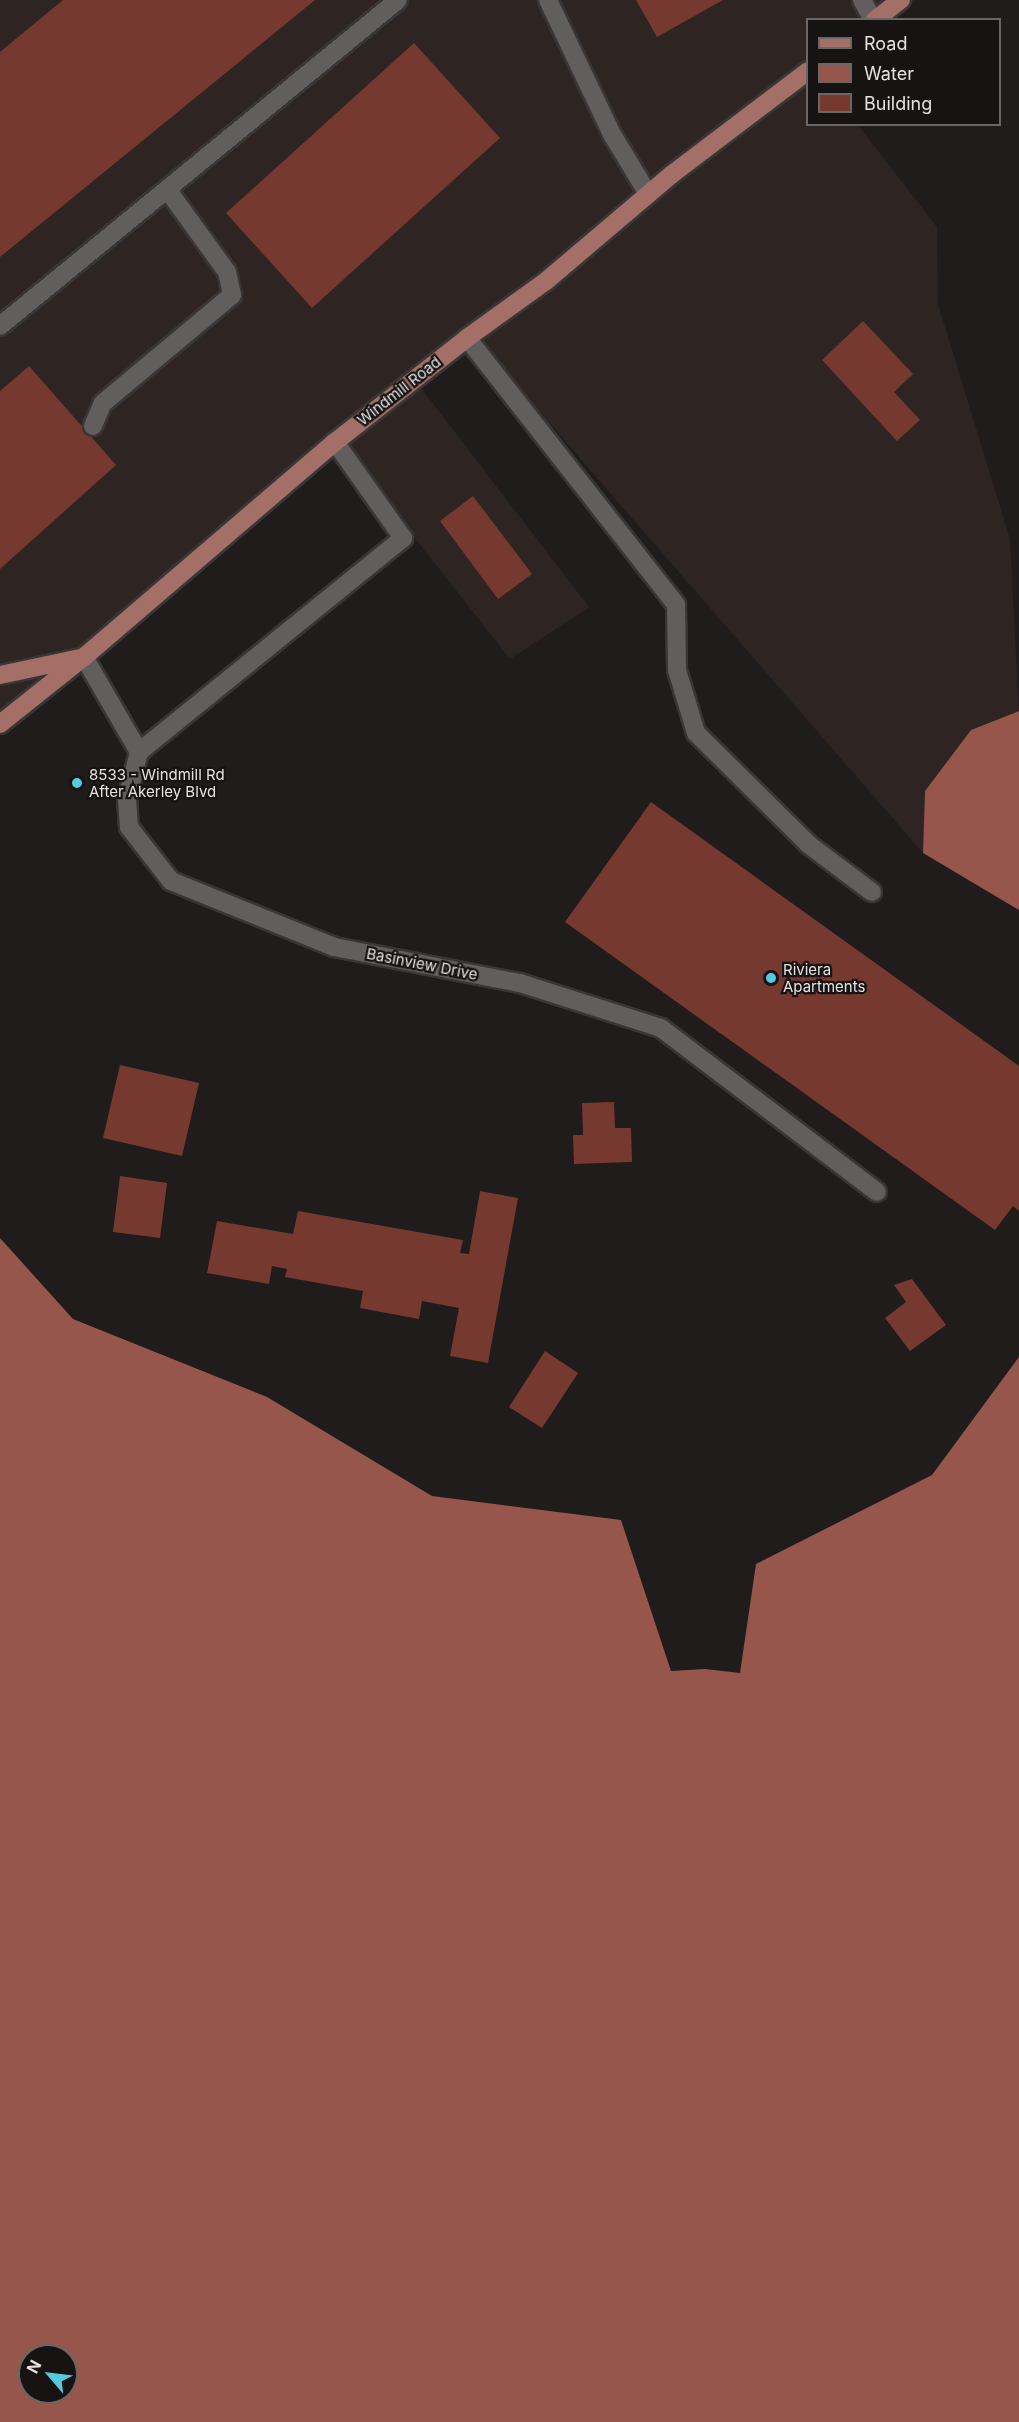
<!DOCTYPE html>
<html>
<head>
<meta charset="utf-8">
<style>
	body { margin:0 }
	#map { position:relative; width:1019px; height:2422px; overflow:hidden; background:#1f1c1b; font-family:Inter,sans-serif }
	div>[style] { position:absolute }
	.built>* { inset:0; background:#2e2422 }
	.water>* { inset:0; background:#96564b }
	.building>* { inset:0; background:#76392f }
	.roads { filter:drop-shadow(2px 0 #393636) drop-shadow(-2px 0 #393636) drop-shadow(0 2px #393636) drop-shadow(0 -2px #393636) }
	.service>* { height:18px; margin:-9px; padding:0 9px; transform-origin:9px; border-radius:9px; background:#635e5e }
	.minor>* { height:18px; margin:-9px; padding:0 9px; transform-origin:9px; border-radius:9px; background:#635e5e }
	.primary>* { height:18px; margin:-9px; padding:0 9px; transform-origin:9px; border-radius:9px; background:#a36f67 }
	.dots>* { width:16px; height:16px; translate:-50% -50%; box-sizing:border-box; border:3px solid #161312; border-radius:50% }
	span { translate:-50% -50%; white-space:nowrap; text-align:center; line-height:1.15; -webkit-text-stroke:4.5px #161312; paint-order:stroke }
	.street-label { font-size:15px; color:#e5e2e2 }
	.poi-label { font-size:15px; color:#e5e2e2 }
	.left { translate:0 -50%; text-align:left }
	.legend { position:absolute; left:806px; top:18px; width:195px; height:108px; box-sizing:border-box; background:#161312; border:2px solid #696665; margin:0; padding:8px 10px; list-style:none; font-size:18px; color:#e5e2e2 }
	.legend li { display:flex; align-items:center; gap:12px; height:30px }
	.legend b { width:30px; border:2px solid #696665 }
	.north { position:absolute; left:18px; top:2344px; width:60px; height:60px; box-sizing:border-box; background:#161312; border:2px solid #696665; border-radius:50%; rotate:298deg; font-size:16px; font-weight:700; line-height:24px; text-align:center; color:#e5e2e2 }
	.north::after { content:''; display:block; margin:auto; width:21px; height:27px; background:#54cade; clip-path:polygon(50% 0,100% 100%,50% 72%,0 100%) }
</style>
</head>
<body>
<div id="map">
	<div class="built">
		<div style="clip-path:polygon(0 0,917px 0,892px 19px,808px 20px,808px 124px,858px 125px,937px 227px,938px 304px,1010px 539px,1019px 711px,971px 730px,925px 791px,923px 853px,478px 341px,418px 384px,589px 607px,510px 659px,341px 444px,0 712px)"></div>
	</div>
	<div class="water">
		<div style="clip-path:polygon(1019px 711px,1019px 910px,923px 853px,925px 791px,971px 730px)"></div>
		<div style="clip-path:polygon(evenodd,0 1238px,73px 1319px,267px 1397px,432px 1496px,621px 1520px,671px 1671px,705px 1669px,740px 1673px,756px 1564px,932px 1475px,1019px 1357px,1019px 2422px,0 2422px,0 1238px,30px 2356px,66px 2356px,66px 2392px,30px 2392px,30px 2356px)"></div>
	</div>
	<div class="building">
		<div style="clip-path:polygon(63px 0,315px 0,0 257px,0 52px)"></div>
		<div style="clip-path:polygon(636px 0,723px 0,657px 37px)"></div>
		<div style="clip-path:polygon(414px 43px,500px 138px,312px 308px,226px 213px)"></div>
		<div style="clip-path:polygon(863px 321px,913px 374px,894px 392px,920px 420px,897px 441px,822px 360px)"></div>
		<div style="clip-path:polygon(29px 366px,116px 465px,0 569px,0 391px)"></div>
		<div style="clip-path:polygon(473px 496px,532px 574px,498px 599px,440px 521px)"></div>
		<div style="clip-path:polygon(651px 802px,1019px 1066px,1019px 1211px,1013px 1206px,995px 1230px,565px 922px)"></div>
		<div style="clip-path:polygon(120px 1065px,199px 1083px,182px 1156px,103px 1138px)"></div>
		<div style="clip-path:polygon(614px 1102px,615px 1128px,631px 1128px,632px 1162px,574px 1164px,573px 1135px,583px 1135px,582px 1103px)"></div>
		<div style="clip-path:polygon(120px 1176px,167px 1183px,160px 1238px,113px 1232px)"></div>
		<div style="clip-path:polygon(480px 1191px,518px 1198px,488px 1363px,450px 1356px,459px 1308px,422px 1301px,419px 1319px,360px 1308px,363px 1291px,285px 1277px,287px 1269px,272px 1266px,269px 1284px,207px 1273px,217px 1221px,293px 1234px,298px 1211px,463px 1240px,460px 1253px,469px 1254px)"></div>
		<div style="clip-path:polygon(912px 1279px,946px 1325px,910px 1351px,885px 1318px,906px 1302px,894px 1285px)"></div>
		<div style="clip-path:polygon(545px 1351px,578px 1373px,542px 1428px,509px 1407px)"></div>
	</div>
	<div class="roads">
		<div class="service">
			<div style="left:548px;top:0;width:151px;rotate:64.5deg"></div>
			<div style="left:613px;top:136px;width:68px;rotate:58.9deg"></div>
			<div style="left:862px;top:0;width:23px;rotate:61deg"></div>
			<div style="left:0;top:326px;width:514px;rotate:-39.32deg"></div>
			<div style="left:467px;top:338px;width:339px;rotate:51.9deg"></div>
			<div style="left:676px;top:605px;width:65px;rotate:89.1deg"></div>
			<div style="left:677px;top:670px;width:66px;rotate:73.2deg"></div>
			<div style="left:696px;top:733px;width:158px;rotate:44.7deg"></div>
			<div style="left:808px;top:844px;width:80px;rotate:36.9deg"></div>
			<div style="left:93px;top:426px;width:25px;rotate:-67deg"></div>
			<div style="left:103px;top:403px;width:168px;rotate:-39.9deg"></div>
			<div style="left:232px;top:295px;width:24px;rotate:-102deg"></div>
			<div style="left:227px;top:272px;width:102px;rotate:-125.9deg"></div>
			<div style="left:139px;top:752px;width:340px;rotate:-39deg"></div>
			<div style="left:403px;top:538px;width:118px;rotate:-125.3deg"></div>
		</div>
		<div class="minor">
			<div style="left:84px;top:657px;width:110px;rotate:59.9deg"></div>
			<div style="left:139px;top:752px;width:49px;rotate:104.3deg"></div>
			<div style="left:127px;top:799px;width:28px;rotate:86deg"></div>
			<div style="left:129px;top:827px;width:68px;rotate:52.1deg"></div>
			<div style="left:171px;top:881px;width:176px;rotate:22deg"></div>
			<div style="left:334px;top:947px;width:189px;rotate:11deg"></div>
			<div style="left:520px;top:983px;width:148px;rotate:17.7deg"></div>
			<div style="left:661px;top:1028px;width:271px;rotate:37.2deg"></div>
		</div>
		<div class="primary">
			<div style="left:875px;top:20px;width:33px;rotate:-38deg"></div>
			<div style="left:0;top:675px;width:82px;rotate:-12deg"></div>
			<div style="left:0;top:724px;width:107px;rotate:-38.6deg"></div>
			<div style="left:84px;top:657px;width:330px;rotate:-40.6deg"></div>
			<div style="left:335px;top:442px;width:168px;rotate:-38.2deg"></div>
			<div style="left:467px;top:338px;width:97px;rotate:-35.8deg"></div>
			<div style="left:546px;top:281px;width:164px;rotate:-40.3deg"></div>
			<div style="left:671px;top:175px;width:172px;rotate:-37.2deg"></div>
		</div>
	</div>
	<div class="dots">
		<div style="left:77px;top:783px;background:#54cade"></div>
		<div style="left:771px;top:978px;background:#54cade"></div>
	</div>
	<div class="street-label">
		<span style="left:399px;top:391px;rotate:-38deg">Windmill Road</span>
		<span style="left:422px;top:964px;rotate:11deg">Basinview Drive</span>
	</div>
	<div class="poi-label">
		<span class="left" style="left:89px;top:783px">8533 - Windmill Rd<br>After Akerley Blvd</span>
		<span class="left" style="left:783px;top:978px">Riviera<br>Apartments</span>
	</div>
	<ul class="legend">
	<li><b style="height:8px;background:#a36f67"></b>Road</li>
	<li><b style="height:16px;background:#96564b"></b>Water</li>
	<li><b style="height:16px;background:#76392f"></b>Building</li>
	</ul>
	<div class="north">N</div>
</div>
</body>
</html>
